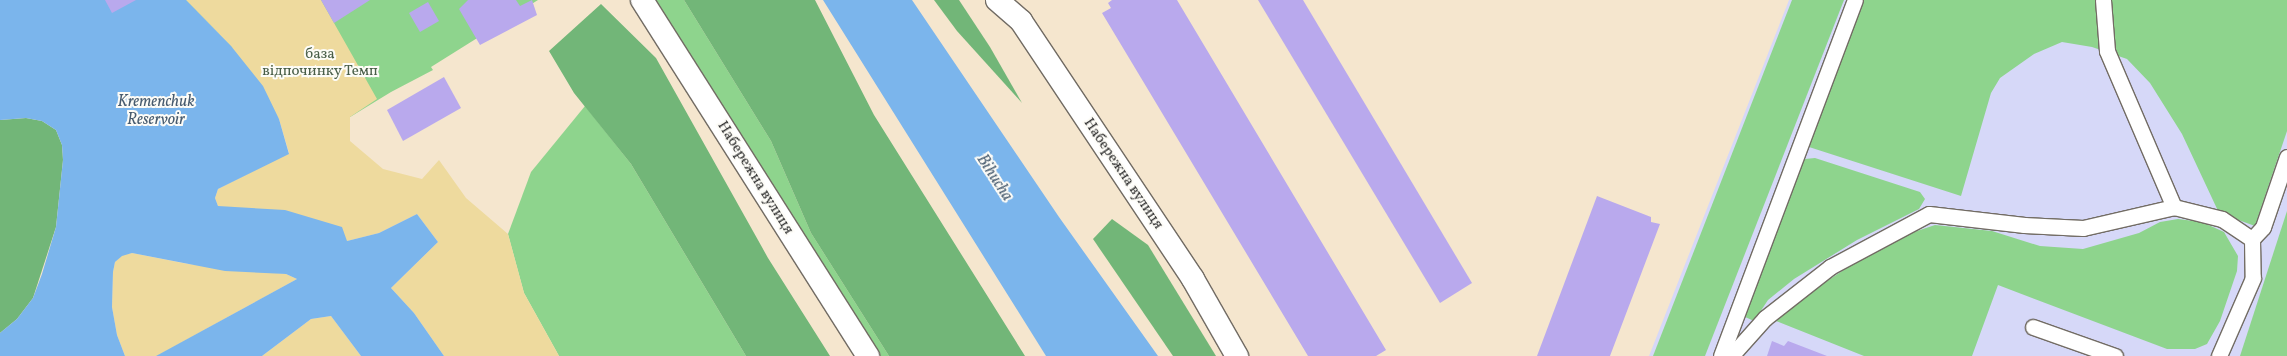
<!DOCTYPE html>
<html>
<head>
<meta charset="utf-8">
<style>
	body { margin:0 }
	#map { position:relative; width:2287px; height:356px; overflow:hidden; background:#f5e6ce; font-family:Vollkorn,serif }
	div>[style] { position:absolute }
	.built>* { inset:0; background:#d6d8f8 }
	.green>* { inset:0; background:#8ed48d }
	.forest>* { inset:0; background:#72b678 }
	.sand>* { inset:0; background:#eeda9e }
	.water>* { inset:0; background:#7bb5ec }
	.building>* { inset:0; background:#b9a9ed }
	.roads { filter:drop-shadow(1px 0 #726c64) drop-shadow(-1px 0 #726c64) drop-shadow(0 1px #726c64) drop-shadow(0 -1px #726c64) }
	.lane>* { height:15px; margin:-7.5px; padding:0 7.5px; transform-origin:7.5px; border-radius:7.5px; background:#fff }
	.street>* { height:22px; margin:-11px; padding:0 11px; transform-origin:11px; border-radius:11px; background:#fff }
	span { translate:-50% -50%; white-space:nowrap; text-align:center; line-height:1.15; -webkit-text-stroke:4px #fdfcf7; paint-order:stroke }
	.park-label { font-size:15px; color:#495e48 }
	.street-label { font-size:15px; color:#2b2b2b }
	.water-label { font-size:16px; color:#475b6f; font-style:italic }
</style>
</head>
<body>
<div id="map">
	<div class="built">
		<div style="clip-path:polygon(1789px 0,2287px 0,2287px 216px,2241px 356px,1649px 356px)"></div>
	</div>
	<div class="green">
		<div style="clip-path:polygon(186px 0,538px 0,431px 67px,433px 70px,391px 92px,306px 144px,231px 46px)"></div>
		<div style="clip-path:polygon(652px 0,684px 0,771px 141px,811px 233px,889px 356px,874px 356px)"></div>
		<div style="clip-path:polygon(1792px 0,1844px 0,1705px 356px,1653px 356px)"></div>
		<div style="clip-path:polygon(1862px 0,2287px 0,2287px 131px,2255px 226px,2219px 213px,2182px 134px,2150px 83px,2127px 59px,2092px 47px,2062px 42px,2034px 54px,2000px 78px,1991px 93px,1961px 196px,1809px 147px)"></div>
		<div style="clip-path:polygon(585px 106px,631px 164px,746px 356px,559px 356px,524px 293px,508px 234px,531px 172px)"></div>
		<div style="clip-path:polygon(1815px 158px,1920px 192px,1925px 199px,1919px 209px,1857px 240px,1794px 279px,1768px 300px,1754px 321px,1743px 316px,1801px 163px,1805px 159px)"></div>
		<div style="clip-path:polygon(2287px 211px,2287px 356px,2240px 356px)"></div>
		<div style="clip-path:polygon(2178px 219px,2202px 222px,2224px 232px,2238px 256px,2237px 271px,2220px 321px,2207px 344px,2195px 349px,2167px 349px,1998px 285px,1972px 356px,1864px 356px,1776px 321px,1782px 311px,1854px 263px,1908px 234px,1935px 225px,1992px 231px,2040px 246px,2083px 249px,2139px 233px,2160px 222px)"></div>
	</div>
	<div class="forest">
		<div style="clip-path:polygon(684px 0,815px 0,874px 115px,1025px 356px,889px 356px,811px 233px,771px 141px)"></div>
		<div style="clip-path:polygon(934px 0,959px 0,990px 47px,1022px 103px,957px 31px)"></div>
		<div style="clip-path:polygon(601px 4px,656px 58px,768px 258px,830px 356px,746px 356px,631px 164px,574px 93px,549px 51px)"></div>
		<div style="clip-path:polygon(26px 118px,42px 121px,56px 130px,62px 145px,63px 160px,56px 227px,33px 298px,17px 319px,0 333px,0 120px)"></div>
		<div style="clip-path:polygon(1112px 219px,1148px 245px,1216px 356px,1173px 356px,1093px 239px)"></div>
	</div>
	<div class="sand">
		<div style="clip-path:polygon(186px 0,321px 0,377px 99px,350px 117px,350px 141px,383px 169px,422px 179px,439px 160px,466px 198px,508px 234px,524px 293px,559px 356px,444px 356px,414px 313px,391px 288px,438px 242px,417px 214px,379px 233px,347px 241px,218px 206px,215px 198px,218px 189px,289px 153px,279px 119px,231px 46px)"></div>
		<div style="clip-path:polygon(132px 253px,188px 264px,286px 274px,297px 279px,157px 356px,125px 356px,117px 335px,112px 307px,113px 272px,115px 262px,122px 255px)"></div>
		<div style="clip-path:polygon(331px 316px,361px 356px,262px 356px,311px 319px)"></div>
	</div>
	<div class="water">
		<div style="clip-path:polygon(0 0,186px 0,231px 46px,263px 86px,279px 119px,289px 154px,218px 189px,215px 198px,218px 206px,285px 210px,342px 227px,347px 241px,379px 233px,417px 214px,438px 242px,391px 288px,414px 313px,444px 356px,361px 356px,331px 316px,311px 319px,262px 356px,156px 356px,297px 279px,286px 274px,225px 271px,132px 253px,122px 256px,115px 262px,113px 272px,112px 307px,117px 335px,125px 356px,0 356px,0 333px,17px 319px,33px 298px,42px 274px,56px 227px,63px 160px,62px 145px,56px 130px,42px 121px,26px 118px,0 120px)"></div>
		<div style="clip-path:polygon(823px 0,912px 0,1059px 217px,1158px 356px,1046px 356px)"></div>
	</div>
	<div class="building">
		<div style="clip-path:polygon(105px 0,136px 0,112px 13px)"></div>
		<div style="clip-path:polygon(321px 0,370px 0,334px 23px)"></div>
		<div style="clip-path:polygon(468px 0,516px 0,520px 6px,532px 0,537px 15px,480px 45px,459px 9px)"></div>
		<div style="clip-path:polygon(1112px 0,1177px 0,1386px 350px,1376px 356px,1308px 356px,1102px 13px,1111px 8px,1108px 3px)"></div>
		<div style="clip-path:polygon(1258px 0,1303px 0,1472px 283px,1440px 303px)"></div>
		<div style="clip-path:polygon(428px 2px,439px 21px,420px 32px,409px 13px)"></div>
		<div style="clip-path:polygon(444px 77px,461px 108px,403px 141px,387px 110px)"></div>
		<div style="clip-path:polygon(1597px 196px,1651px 217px,1651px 222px,1660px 224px,1610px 356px,1537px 356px)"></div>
		<div style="clip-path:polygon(1772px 341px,1784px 346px,1788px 341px,1827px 356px,1767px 356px)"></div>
	</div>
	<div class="roads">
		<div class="lane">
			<div style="left:2103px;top:0;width:51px;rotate:85.5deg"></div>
			<div style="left:2107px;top:51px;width:170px;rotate:66.8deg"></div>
			<div style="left:2252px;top:239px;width:16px;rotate:-47deg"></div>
			<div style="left:2263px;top:227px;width:74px;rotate:-71.1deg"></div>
			<div style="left:2033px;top:327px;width:87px;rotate:19.5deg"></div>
			<div style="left:1721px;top:356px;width:380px;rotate:-69.4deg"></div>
			<div style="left:1731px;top:356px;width:51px;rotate:-48.2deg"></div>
			<div style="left:1765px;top:318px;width:83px;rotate:-38.1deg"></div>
			<div style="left:1830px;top:267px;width:112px;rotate:-28.2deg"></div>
			<div style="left:1929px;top:214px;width:96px;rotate:6.6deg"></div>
			<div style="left:2024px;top:225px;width:59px;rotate:2.9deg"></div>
			<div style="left:2083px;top:228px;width:93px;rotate:-13deg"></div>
			<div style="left:2174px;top:207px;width:49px;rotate:14deg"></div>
			<div style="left:2222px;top:219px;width:36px;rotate:34deg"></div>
			<div style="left:2252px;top:239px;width:39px;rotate:89deg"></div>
			<div style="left:2253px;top:278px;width:85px;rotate:113.6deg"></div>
		</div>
		<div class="street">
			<div style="left:642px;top:0;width:422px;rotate:57.6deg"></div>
			<div style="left:997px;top:0;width:32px;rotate:41deg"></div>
			<div style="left:1021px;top:21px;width:310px;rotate:56.3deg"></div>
			<div style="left:1193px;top:279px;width:89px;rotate:60.3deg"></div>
		</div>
	</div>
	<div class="park-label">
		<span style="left:320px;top:63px">база<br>відпочинку Темп</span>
	</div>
	<div class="street-label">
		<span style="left:1123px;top:174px;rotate:56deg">Набережна вулиця</span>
		<span style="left:755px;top:178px;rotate:58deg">Набережна вулиця</span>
	</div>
	<div class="water-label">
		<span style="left:156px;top:111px">Kremenchuk<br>Reservoir</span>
		<span style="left:994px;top:178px;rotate:57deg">Bihucha</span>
	</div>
</div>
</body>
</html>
